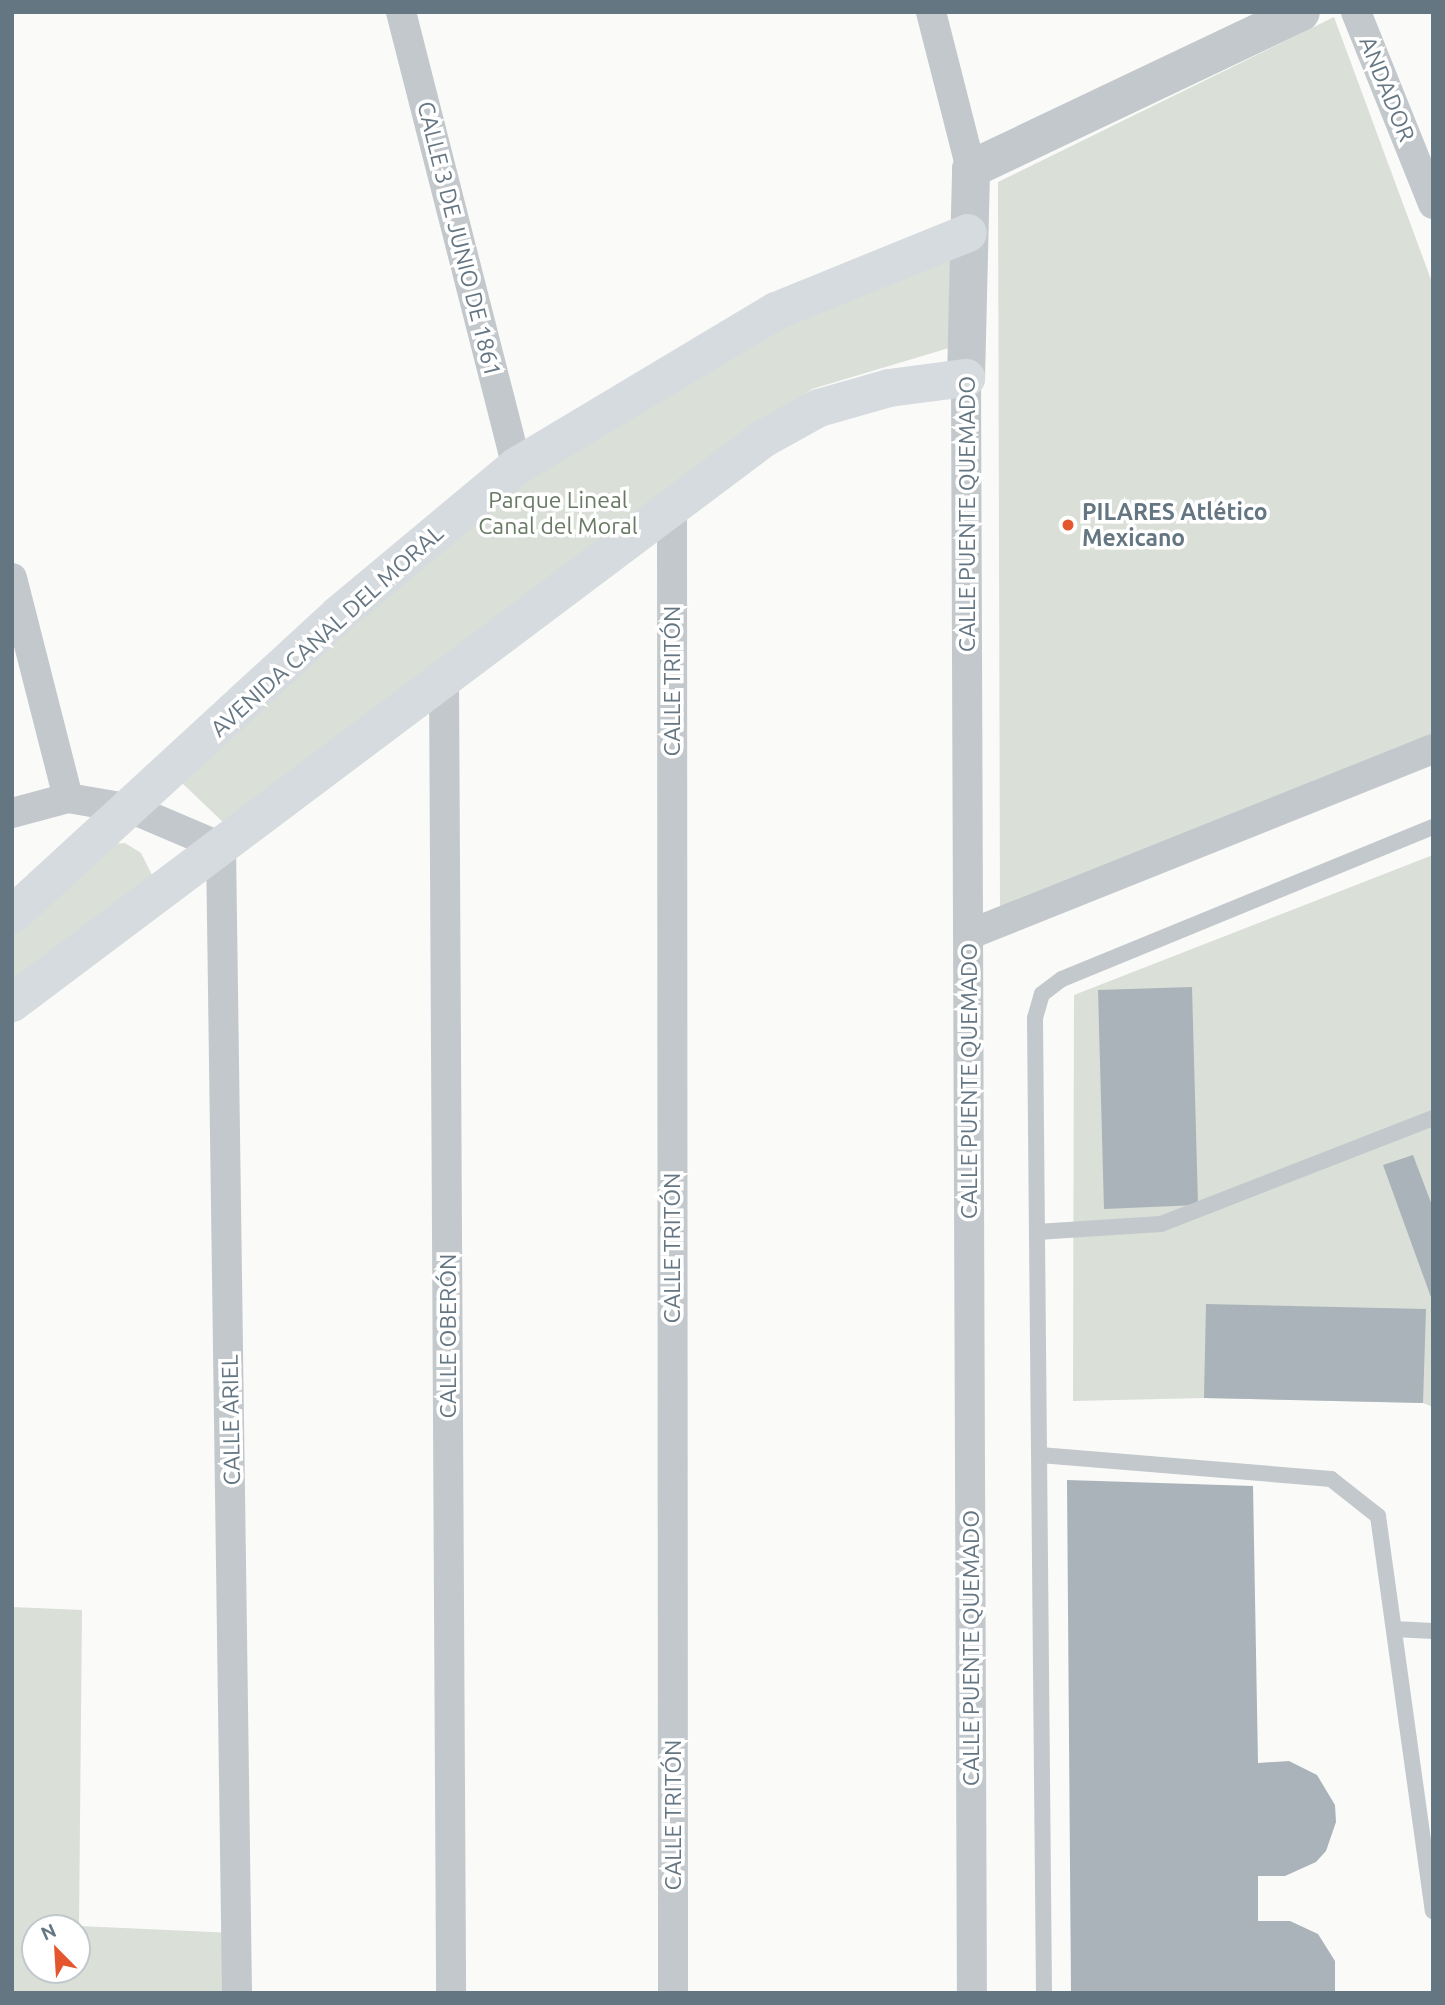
<!DOCTYPE html>
<html>
<head>
<meta charset="utf-8">
<style>
	body { margin:0 }
	#map { position:relative; width:1445px; height:2005px; overflow:hidden; background:#fafaf8; font-family:Ubuntu,sans-serif }
	div>[style] { position:absolute }
	.green>* { inset:0; background:#dadfd7 }
	.building>* { inset:0; background:#aab3b9 }
	.service>* { height:16px; margin:-8px; padding:0 8px; transform-origin:8px; border-radius:8px; background:#c3c8cc }
	.minor>* { height:30px; margin:-15px; padding:0 15px; transform-origin:15px; border-radius:15px; background:#c3c8cc }
	.tertiary>* { height:38px; margin:-19px; padding:0 19px; transform-origin:19px; border-radius:19px; background:#c3c8cc }
	.secondary>* { height:38px; margin:-19px; padding:0 19px; transform-origin:19px; border-radius:19px; background:#d6dbdf }
	.dots>* { width:19px; height:19px; translate:-50% -50%; box-sizing:border-box; border:4px solid #fff; border-radius:50% }
	span { translate:-50% -50%; white-space:nowrap; text-align:center; line-height:1.15; -webkit-text-stroke:7px #fff; paint-order:stroke }
	.street-label { font-size:23px; color:#657683 }
	.park-label { font-size:23px; color:#687a64 }
	.poi-label { font-size:23px; color:#657683; font-weight:700 }
	.left { translate:0 -50%; text-align:left }
	.frame { position:absolute; inset:0; border:14px solid #657683; pointer-events:none }
	.north { position:absolute; left:21px; top:1914px; width:70px; height:70px; box-sizing:border-box; background:#fff; border:2px solid #c1c8cd; border-radius:50%; rotate:336deg; font-size:19px; font-weight:700; line-height:28px; text-align:center; color:#657683 }
	.north::after { content:''; display:block; margin:auto; width:24px; height:32px; background:#e4572e; clip-path:polygon(50% 0,100% 100%,50% 72%,0 100%) }
</style>
</head>
<body>
<div id="map">
	<div class="green">
		<div style="clip-path:polygon(1334px 17px,1433px 285px,1433px 734px,1000px 911px,998px 182px)"></div>
		<div style="clip-path:polygon(962px 242px,949px 348px,812px 389px,644px 507px,225px 824px,181px 782px,347px 626px,534px 472px,781px 324px)"></div>
		<div style="clip-path:polygon(125px 843px,141px 853px,154px 879px,12px 987px,12px 914px,88px 846px)"></div>
		<div style="clip-path:polygon(1433px 855px,1433px 1407px,1423px 1403px,1204px 1398px,1073px 1401px,1074px 995px)"></div>
		<div style="clip-path:polygon(evenodd,12px 1607px,82px 1610px,79px 1926px,234px 1933px,234px 1993px,12px 1993px,12px 1607px,35px 1928px,77px 1928px,77px 1970px,35px 1970px,35px 1928px)"></div>
	</div>
	<div class="building">
		<div style="clip-path:polygon(1192px 987px,1198px 1205px,1104px 1209px,1098px 990px)"></div>
		<div style="clip-path:polygon(1413px 1155px,1433px 1208px,1432px 1300px,1383px 1165px)"></div>
		<div style="clip-path:polygon(1206px 1304px,1426px 1309px,1423px 1403px,1204px 1398px)"></div>
		<div style="clip-path:polygon(1067px 1480px,1253px 1486px,1258px 1763px,1289px 1761px,1317px 1775px,1335px 1805px,1336px 1822px,1326px 1851px,1316px 1862px,1285px 1876px,1258px 1876px,1258px 1921px,1290px 1921px,1318px 1934px,1335px 1961px,1335px 1993px,1071px 1993px)"></div>
	</div>
	<div class="service">
		<div style="left:1037px;top:1232px;width:124px;rotate:-3.7deg"></div>
		<div style="left:1161px;top:1224px;width:292px;rotate:-21.3deg"></div>
		<div style="left:1040px;top:1455px;width:292px;rotate:4.7deg"></div>
		<div style="left:1331px;top:1479px;width:60px;rotate:38.2deg"></div>
		<div style="left:1378px;top:1516px;width:399px;rotate:82.1deg"></div>
		<div style="left:1394px;top:1629px;width:39px;rotate:3deg"></div>
		<div style="left:1044px;top:1993px;width:975px;rotate:-90.53deg"></div>
		<div style="left:1035px;top:1018px;width:25px;rotate:-74deg"></div>
		<div style="left:1042px;top:994px;width:25px;rotate:-37deg"></div>
		<div style="left:1062px;top:979px;width:401px;rotate:-22.3deg"></div>
	</div>
	<div class="minor">
		<div style="left:401px;top:12px;width:469px;rotate:75.7deg"></div>
		<div style="left:931px;top:12px;width:162px;rotate:75.7deg"></div>
		<div style="left:1356px;top:12px;width:207px;rotate:68.1deg"></div>
		<div style="left:966px;top:378px;width:1615px;rotate:89.79deg"></div>
		<div style="left:672px;top:503px;width:1490px;rotate:89.96deg"></div>
		<div style="left:12px;top:578px;width:227px;rotate:75.7deg"></div>
		<div style="left:444px;top:679px;width:1314px;rotate:89.69deg"></div>
		<div style="left:12px;top:813px;width:58px;rotate:-15deg"></div>
		<div style="left:68px;top:798px;width:65px;rotate:9.8deg"></div>
		<div style="left:132px;top:809px;width:97px;rotate:23.1deg"></div>
		<div style="left:221px;top:847px;width:1146px;rotate:89.2deg"></div>
		<div style="left:968px;top:935px;width:501px;rotate:-21.8deg"></div>
	</div>
	<div class="tertiary">
		<div style="left:966px;top:378px;width:209px;rotate:-88.6deg"></div>
		<div style="left:971px;top:169px;width:365px;rotate:-25.4deg"></div>
	</div>
	<div class="secondary">
		<div style="left:12px;top:915px;width:443px;rotate:-42.6deg"></div>
		<div style="left:338px;top:615px;width:233px;rotate:-39.8deg"></div>
		<div style="left:517px;top:466px;width:302px;rotate:-30.9deg"></div>
		<div style="left:776px;top:311px;width:207px;rotate:-22.1deg"></div>
		<div style="left:12px;top:1003px;width:939px;rotate:-36.91deg"></div>
		<div style="left:763px;top:439px;width:64px;rotate:-29deg"></div>
		<div style="left:819px;top:408px;width:73px;rotate:-15.9deg"></div>
		<div style="left:889px;top:388px;width:78px;rotate:-7.4deg"></div>
	</div>
	<div class="dots">
		<div style="left:1068px;top:525px;background:#e4572e"></div>
	</div>
	<div class="street-label">
		<span style="left:1387px;top:89px;rotate:68deg">ANDADOR</span>
		<span style="left:459px;top:239px;rotate:76deg">CALLE 3 DE JUNIO DE 1861</span>
		<span style="left:967px;top:514px;rotate:-90deg">CALLE PUENTE QUEMADO</span>
		<span style="left:327px;top:631px;rotate:-42deg">AVENIDA CANAL DEL MORAL</span>
		<span style="left:672px;top:681px;rotate:-90deg">CALLE TRITÓN</span>
		<span style="left:969px;top:1081px;rotate:-90deg">CALLE PUENTE QUEMADO</span>
		<span style="left:672px;top:1248px;rotate:-90deg">CALLE TRITÓN</span>
		<span style="left:448px;top:1336px;rotate:-90deg">CALLE OBERÓN</span>
		<span style="left:231px;top:1420px;rotate:-91deg">CALLE ARIEL</span>
		<span style="left:971px;top:1648px;rotate:-90deg">CALLE PUENTE QUEMADO</span>
		<span style="left:673px;top:1815px;rotate:-90deg">CALLE TRITÓN</span>
	</div>
	<div class="park-label">
		<span style="left:558px;top:513px">Parque Lineal<br>Canal del Moral</span>
	</div>
	<div class="poi-label">
		<span class="left" style="left:1082px;top:525px">PILARES Atlético<br>Mexicano</span>
	</div>
	<div class="frame"></div>
	<div class="north">N</div>
</div>
</body>
</html>
